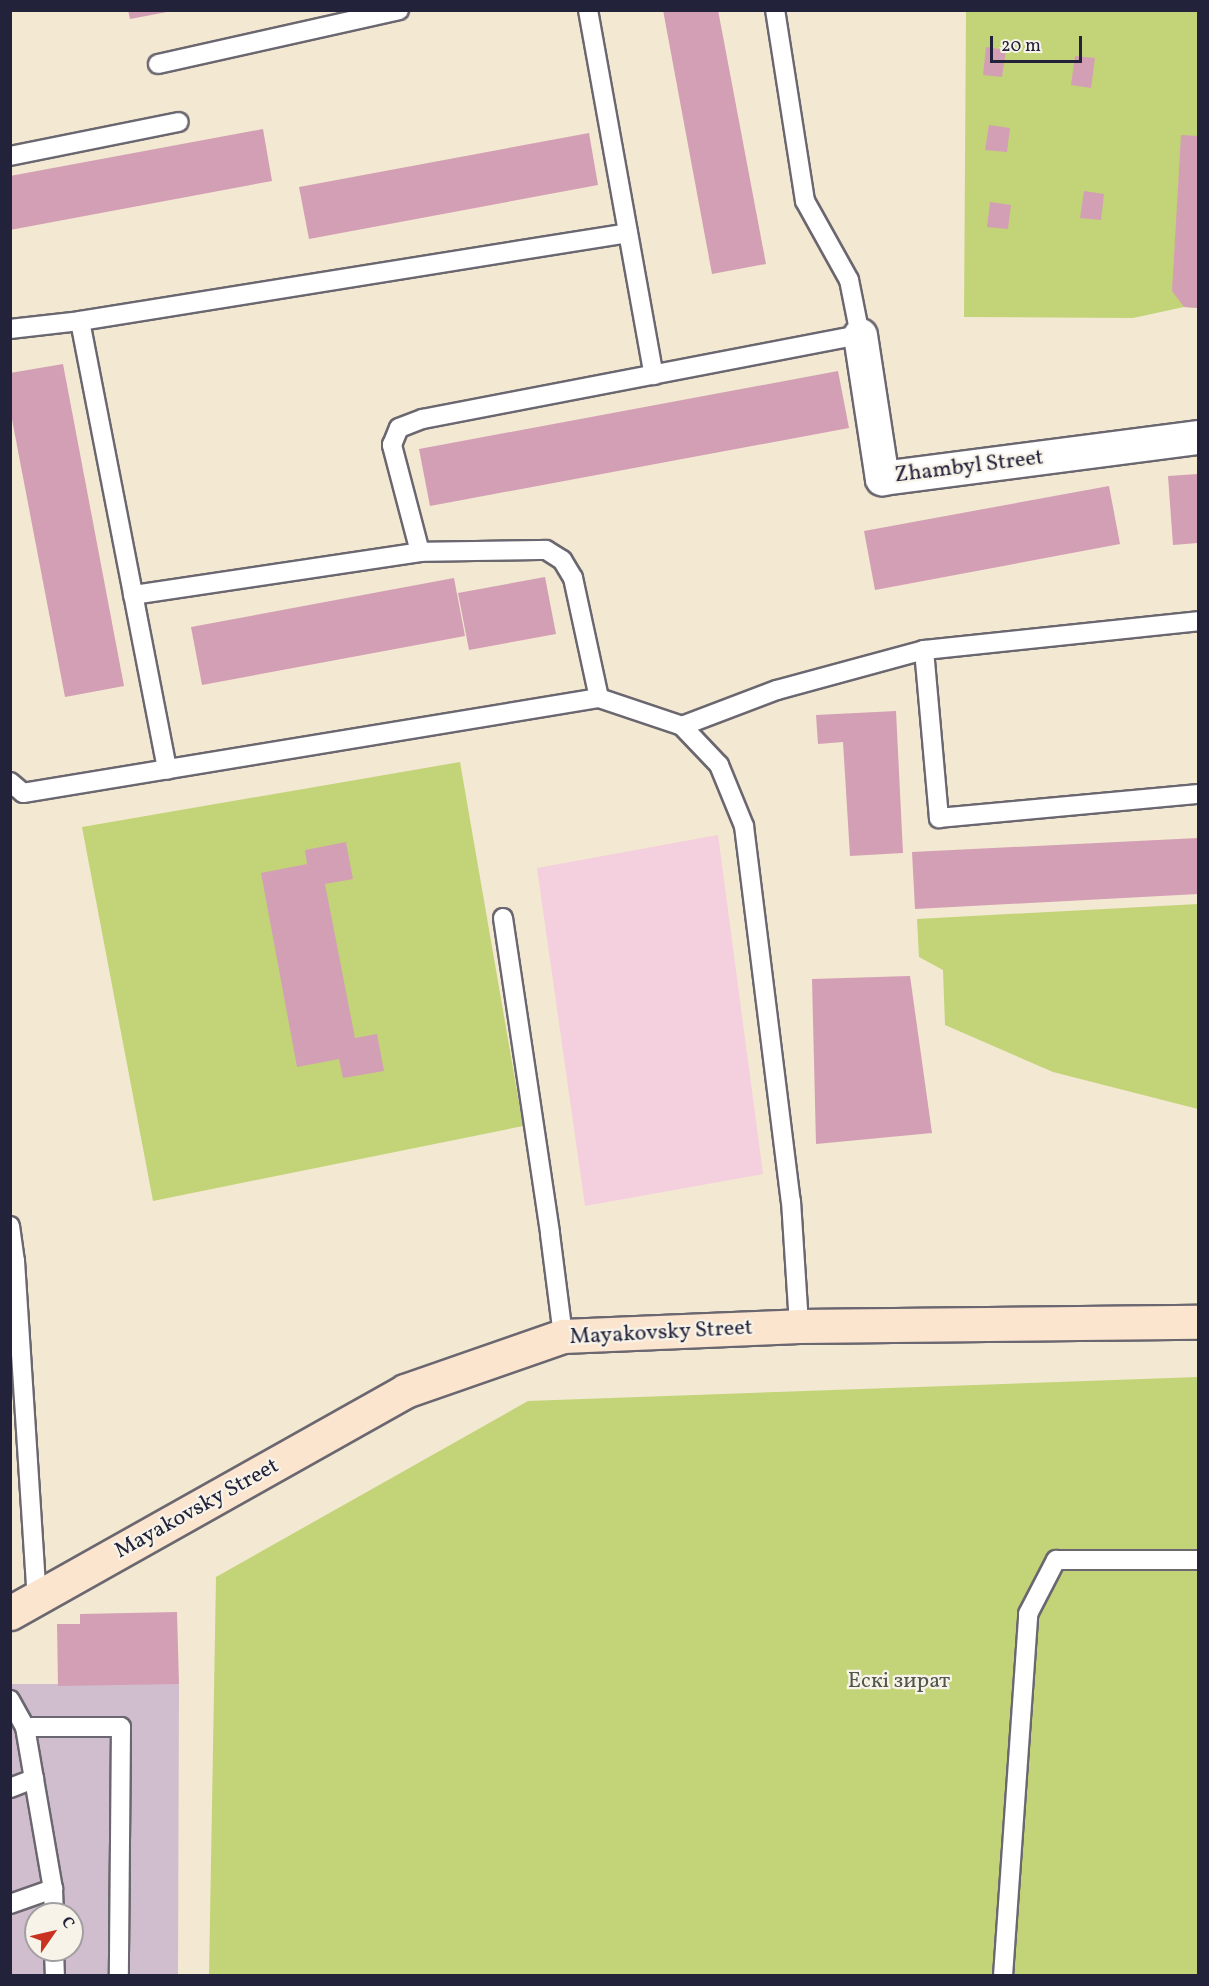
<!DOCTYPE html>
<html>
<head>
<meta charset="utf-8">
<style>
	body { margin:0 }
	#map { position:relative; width:1209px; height:1986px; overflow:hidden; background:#f3e8d1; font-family:Vollkorn,serif }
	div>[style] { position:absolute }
	.built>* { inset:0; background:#f4cfdd }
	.industrial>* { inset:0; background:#d0bdcd }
	.green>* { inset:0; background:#c2d477 }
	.building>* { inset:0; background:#d39fb5 }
	.roads { filter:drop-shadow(2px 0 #6b6770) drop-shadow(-2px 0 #6b6770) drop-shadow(0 2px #6b6770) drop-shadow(0 -2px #6b6770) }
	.lane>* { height:18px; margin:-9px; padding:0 9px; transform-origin:9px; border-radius:9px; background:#fff }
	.street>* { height:33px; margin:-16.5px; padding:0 16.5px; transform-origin:16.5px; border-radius:16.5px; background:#fff }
	.secondary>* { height:33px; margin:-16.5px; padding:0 16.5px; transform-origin:16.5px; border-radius:16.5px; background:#fce5cf }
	span { translate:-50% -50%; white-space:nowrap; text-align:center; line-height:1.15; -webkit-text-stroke:4.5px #f7f3e8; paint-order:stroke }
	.street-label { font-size:22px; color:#22223b }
	.park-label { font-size:22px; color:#52574d }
	.frame { position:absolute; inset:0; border:12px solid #22223b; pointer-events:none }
	.north { position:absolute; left:24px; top:1902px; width:60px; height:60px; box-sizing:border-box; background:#f7f3e8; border:2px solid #a29fa3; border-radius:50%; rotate:56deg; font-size:16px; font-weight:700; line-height:24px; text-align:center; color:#22223b }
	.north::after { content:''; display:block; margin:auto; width:21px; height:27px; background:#c8321e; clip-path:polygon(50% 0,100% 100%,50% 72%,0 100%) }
	.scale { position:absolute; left:990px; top:36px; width:92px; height:27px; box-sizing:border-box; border:3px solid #22223b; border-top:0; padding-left:8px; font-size:18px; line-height:21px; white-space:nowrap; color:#22223b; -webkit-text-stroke:4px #f7f3e8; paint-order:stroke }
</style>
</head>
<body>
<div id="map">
	<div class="built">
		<div style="clip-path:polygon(718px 835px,763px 1174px,585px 1206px,537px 868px)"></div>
	</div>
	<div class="industrial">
		<div style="clip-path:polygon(evenodd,11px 1684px,179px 1684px,178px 1975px,11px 1976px,11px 1684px,36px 1914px,72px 1914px,72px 1950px,36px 1950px,36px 1914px)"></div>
	</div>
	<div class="green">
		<div style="clip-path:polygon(966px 11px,1198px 11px,1198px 308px,1184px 307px,1133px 318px,964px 317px)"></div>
		<div style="clip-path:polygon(460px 762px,523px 1126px,153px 1201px,82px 827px)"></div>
		<div style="clip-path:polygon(1198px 904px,1198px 1109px,1053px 1072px,945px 1025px,943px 970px,919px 957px,917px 919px)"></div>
		<div style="clip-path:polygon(1198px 1377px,1198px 1975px,209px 1976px,216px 1577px,528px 1401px)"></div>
	</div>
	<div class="building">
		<div style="clip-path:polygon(128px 10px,167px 10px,167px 12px,130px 19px)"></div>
		<div style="clip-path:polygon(663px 10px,718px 10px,766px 264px,712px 274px)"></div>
		<div style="clip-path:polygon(986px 47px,1006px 50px,1002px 77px,983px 75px)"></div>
		<div style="clip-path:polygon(1075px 56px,1095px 58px,1091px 88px,1071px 85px)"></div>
		<div style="clip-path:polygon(989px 125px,1010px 128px,1007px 152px,985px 150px)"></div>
		<div style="clip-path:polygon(263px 129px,272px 181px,10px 230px,10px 176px)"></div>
		<div style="clip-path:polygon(589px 133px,598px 185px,309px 239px,299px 187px)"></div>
		<div style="clip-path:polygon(1181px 135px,1198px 136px,1198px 308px,1184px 307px,1172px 291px)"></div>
		<div style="clip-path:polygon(1084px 191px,1104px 194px,1101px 220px,1080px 218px)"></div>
		<div style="clip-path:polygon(990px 202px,1011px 205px,1008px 229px,987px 227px)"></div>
		<div style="clip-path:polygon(63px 364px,124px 686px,65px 697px,10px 409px,10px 373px)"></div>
		<div style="clip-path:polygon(838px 371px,849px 428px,430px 506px,419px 449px)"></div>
		<div style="clip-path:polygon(1198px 474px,1198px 543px,1173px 545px,1168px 476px)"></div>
		<div style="clip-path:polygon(1109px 486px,1120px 544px,875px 590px,864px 531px)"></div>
		<div style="clip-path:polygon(545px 577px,556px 634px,469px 650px,458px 593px)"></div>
		<div style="clip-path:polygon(454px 578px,465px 636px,202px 685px,191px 627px)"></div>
		<div style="clip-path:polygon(896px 711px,903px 853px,850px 856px,843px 742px,818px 744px,816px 715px)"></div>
		<div style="clip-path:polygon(1198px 838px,1198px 894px,915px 909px,912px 852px)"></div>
		<div style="clip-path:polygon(346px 842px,353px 879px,325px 884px,355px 1038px,377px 1034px,384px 1071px,343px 1078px,339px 1059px,297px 1067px,261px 873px,307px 864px,305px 850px)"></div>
		<div style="clip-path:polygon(910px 976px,932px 1133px,816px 1144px,812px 979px)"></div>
		<div style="clip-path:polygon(177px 1612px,179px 1684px,58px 1686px,57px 1624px,80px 1624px,80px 1614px)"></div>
	</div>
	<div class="roads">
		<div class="lane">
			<div style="left:588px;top:10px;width:371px;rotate:79.8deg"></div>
			<div style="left:158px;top:64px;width:247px;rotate:-12.6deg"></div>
			<div style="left:10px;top:156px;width:172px;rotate:-11.4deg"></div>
			<div style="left:80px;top:321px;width:555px;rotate:-9.12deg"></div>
			<div style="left:10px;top:329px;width:70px;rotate:-6.5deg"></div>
			<div style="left:80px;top:321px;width:457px;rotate:79deg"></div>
			<div style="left:133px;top:595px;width:290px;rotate:-8.5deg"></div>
			<div style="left:924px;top:650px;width:169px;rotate:84.9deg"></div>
			<div style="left:939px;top:818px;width:260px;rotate:-5.3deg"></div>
			<div style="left:599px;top:698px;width:123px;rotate:-102.2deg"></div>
			<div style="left:573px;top:578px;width:21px;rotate:-121deg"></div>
			<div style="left:562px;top:560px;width:19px;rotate:-148deg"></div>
			<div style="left:546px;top:550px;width:126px;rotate:179.1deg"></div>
			<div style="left:420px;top:552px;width:111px;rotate:-104.7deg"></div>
			<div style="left:392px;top:445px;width:18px;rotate:-68deg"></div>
			<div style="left:399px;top:428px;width:26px;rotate:-21deg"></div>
			<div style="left:423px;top:419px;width:445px;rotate:-10.9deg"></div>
			<div style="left:860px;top:335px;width:56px;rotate:-101.3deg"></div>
			<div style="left:849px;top:280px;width:90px;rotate:-119.1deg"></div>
			<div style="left:805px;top:201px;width:193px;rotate:-98.9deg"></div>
			<div style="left:682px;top:726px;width:102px;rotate:-20.8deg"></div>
			<div style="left:777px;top:690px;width:152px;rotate:-15.2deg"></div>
			<div style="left:924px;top:650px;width:276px;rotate:-6deg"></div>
			<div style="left:10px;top:782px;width:17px;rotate:40deg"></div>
			<div style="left:23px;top:793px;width:584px;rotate:-9.37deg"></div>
			<div style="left:599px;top:698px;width:88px;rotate:18.6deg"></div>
			<div style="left:682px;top:726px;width:54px;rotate:46.5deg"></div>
			<div style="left:719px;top:765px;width:66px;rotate:67.7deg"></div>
			<div style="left:744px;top:826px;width:378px;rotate:82.9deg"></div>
			<div style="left:791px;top:1201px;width:125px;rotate:86.3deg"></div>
			<div style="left:503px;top:918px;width:319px;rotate:81.5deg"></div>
			<div style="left:550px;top:1234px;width:103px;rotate:82.7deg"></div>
			<div style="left:10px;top:1226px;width:35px;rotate:82deg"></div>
			<div style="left:10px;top:1262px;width:5px;rotate:-11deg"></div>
			<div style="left:15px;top:1261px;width:339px;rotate:86.3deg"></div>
			<div style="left:10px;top:1700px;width:31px;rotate:61deg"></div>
			<div style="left:25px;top:1727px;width:164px;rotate:80.2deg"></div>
			<div style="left:53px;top:1889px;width:25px;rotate:88deg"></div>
			<div style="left:25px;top:1727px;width:96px"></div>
			<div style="left:121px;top:1727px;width:249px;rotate:90.5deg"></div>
			<div style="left:10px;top:1788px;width:26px;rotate:-21deg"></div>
			<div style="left:10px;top:1904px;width:46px;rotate:-19.2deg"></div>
			<div style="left:54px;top:1950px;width:26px;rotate:88deg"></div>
			<div style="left:1003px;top:1976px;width:363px;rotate:-86deg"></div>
			<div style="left:1028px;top:1614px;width:61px;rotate:-62.6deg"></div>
			<div style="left:1056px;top:1560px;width:142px"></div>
		</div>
		<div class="street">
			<div style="left:860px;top:335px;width:145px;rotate:81.3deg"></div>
			<div style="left:882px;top:478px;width:319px;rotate:-7.4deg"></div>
		</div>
		<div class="secondary">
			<div style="left:10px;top:1613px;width:453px;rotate:-29.3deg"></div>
			<div style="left:405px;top:1391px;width:167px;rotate:-19.2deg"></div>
			<div style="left:563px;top:1336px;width:236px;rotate:-2.4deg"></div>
			<div style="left:799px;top:1326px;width:399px;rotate:-0.6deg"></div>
		</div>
	</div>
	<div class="street-label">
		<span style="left:969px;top:467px;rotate:-7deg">Zhambyl Street</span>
		<span style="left:661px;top:1333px;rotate:-3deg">Mayakovsky Street</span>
		<span style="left:197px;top:1509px;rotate:-29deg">Mayakovsky Street</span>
	</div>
	<div class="park-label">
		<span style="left:899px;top:1682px">Ескі зират</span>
	</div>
	<div class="frame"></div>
	<div class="north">С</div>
	<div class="scale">20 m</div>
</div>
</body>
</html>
